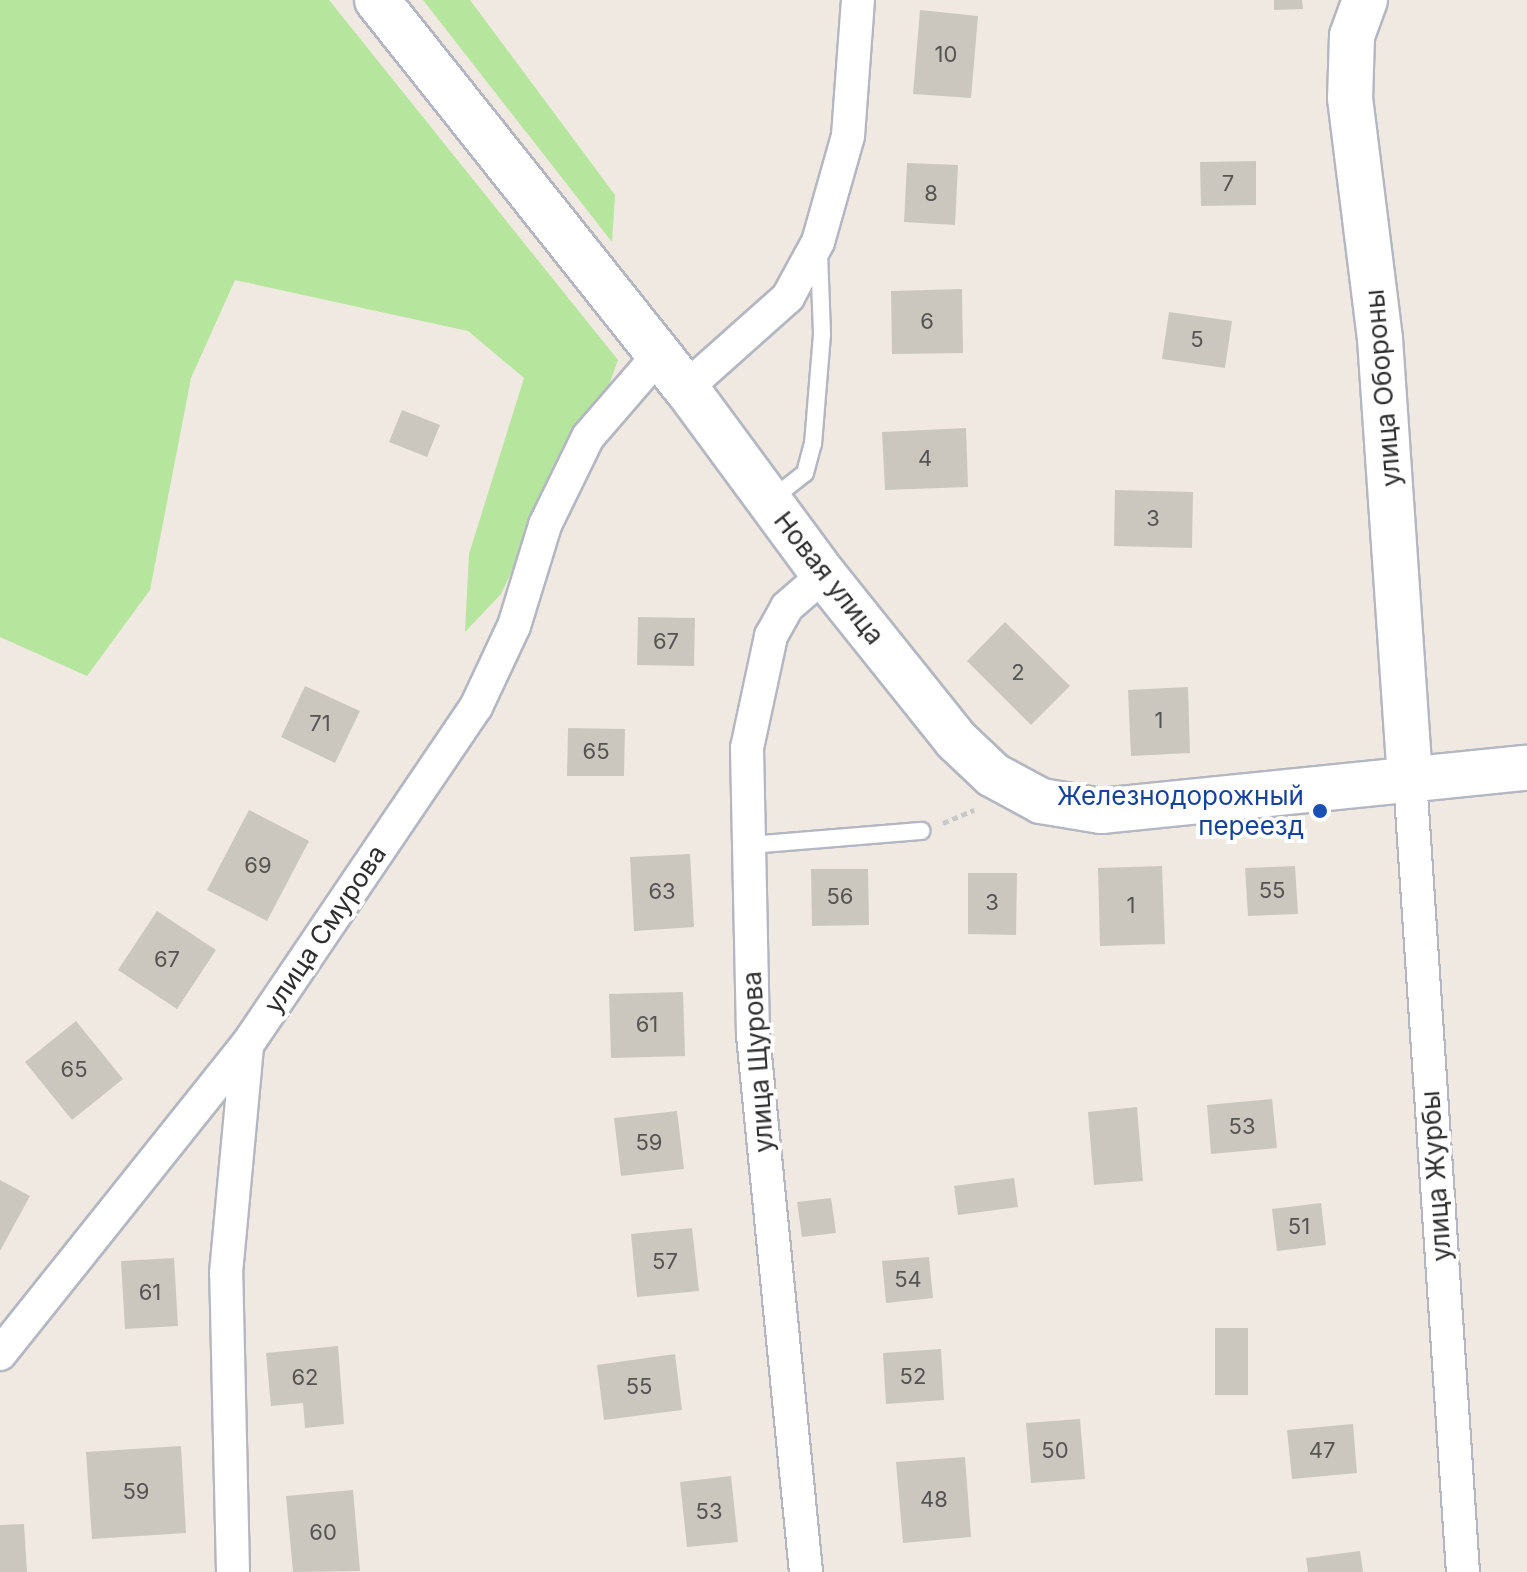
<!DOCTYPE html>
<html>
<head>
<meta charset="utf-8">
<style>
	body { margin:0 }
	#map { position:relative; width:1527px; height:1572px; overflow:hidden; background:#efe9e1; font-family:Inter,sans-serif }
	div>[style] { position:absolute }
	.green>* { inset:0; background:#b6e59e }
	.building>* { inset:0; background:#cbc7bf }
	.path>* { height:5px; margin-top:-2.5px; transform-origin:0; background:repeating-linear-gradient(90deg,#c9c9c9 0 6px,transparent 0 10px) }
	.roads { filter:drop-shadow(2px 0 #b4b7c1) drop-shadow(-2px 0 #b4b7c1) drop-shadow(0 2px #b4b7c1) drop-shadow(0 -2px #b4b7c1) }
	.lane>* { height:16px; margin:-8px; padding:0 8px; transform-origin:8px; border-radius:8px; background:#fff }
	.street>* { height:32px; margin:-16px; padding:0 16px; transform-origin:16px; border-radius:16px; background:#fff }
	.secondary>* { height:44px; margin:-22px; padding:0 22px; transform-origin:22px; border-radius:22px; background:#fff }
	.dots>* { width:22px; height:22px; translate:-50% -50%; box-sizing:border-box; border:4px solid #fff; border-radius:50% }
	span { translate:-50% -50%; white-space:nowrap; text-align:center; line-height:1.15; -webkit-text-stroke:8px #fff; paint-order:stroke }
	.number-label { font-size:22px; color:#555452 }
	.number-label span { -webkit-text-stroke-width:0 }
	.street-label { font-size:26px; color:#2e2e2e }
	.transit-label { font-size:26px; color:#164399 }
	.right { translate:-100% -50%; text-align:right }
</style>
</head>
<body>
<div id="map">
	<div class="green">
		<div style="clip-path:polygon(0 0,329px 0,618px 360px,606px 393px,573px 439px,501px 594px,465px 632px,469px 554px,524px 378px,468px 331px,235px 280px,191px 378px,150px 590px,87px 676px,0 637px)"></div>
		<div style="clip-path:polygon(423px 0,470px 0,615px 195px,612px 242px)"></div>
	</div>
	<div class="building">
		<div style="clip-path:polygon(1274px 0,1302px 0,1303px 9px,1274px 10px)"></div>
		<div style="clip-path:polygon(920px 10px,978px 16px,971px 98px,913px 94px)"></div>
		<div style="clip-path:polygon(1256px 161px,1256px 205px,1201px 206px,1200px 162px)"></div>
		<div style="clip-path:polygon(907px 163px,958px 165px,955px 225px,904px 222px)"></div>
		<div style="clip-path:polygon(962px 289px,963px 353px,892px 354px,891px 291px)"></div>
		<div style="clip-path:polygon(1169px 312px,1232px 321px,1225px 368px,1162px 359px)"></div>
		<div style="clip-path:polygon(402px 410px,440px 425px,427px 457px,389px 442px)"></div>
		<div style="clip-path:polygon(966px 428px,968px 487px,885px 490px,882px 432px)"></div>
		<div style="clip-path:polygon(1115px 490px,1193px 492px,1192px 548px,1114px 546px)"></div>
		<div style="clip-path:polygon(638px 617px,695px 618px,694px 666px,637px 665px)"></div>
		<div style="clip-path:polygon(1005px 622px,1070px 686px,1031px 725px,967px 661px)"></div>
		<div style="clip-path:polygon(305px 686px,360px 711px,335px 763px,281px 737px)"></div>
		<div style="clip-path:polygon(1188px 687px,1190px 753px,1131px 756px,1128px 690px)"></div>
		<div style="clip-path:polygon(568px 728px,625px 729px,624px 776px,567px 776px)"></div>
		<div style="clip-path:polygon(249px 810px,309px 841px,267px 921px,207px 890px)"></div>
		<div style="clip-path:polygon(690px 854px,694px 927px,634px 931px,630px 857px)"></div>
		<div style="clip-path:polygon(1162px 866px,1165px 944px,1100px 946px,1098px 868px)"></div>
		<div style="clip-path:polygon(1295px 866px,1298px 914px,1248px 916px,1245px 868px)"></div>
		<div style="clip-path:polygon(811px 869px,868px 869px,869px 925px,812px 926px)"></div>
		<div style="clip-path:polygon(968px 873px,1017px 873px,1016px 935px,968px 934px)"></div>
		<div style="clip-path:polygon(157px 911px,216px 950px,177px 1009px,118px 970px)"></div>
		<div style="clip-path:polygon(683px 992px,685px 1056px,611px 1058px,609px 994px)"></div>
		<div style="clip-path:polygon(76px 1021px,123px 1079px,72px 1120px,25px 1062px)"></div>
		<div style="clip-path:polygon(1272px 1099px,1277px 1148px,1211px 1154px,1207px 1105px)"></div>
		<div style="clip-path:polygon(1137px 1107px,1143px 1181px,1094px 1185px,1088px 1112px)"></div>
		<div style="clip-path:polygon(677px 1111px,684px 1169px,621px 1176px,614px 1118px)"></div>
		<div style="clip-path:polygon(1014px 1178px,1018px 1207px,958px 1215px,954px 1186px)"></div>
		<div style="clip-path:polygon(0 1180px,30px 1196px,0 1251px)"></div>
		<div style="clip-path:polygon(831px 1198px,836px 1233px,802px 1237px,797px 1202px)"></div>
		<div style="clip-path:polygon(1321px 1203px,1326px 1245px,1277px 1251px,1272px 1209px)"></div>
		<div style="clip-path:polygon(692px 1228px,699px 1291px,637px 1297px,631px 1234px)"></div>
		<div style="clip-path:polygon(929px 1257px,933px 1298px,886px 1303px,882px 1261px)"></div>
		<div style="clip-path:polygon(174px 1258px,178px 1326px,125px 1329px,121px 1261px)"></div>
		<div style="clip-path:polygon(1215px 1328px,1248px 1328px,1248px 1395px,1215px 1395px)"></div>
		<div style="clip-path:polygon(338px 1346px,344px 1424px,305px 1428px,303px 1403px,271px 1406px,266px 1353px)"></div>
		<div style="clip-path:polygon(941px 1349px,944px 1400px,886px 1404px,883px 1353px)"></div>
		<div style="clip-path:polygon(675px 1354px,682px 1410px,604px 1420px,597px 1365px)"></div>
		<div style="clip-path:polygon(1080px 1419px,1085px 1479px,1031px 1483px,1026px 1423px)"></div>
		<div style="clip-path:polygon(1353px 1424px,1357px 1473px,1292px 1479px,1287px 1430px)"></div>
		<div style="clip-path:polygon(181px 1446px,186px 1533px,92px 1539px,86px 1452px)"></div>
		<div style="clip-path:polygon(965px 1457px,971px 1537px,903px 1543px,896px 1462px)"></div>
		<div style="clip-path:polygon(731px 1476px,738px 1542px,687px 1547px,680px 1482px)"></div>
		<div style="clip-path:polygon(353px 1490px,360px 1571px,293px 1572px,286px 1496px)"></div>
		<div style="clip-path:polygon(24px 1524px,27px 1572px,0 1572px,0 1525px)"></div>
		<div style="clip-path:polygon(1360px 1551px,1363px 1572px,1308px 1572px,1306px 1558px)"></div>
	</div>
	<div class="path">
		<div style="left:943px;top:823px;width:34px;rotate:-23deg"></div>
	</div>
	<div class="roads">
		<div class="lane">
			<div style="left:772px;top:499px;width:42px;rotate:-38.2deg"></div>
			<div style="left:805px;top:473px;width:30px;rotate:-75deg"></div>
			<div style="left:813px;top:444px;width:110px;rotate:-85.3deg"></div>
			<div style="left:822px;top:334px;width:82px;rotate:-92.1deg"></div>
			<div style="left:749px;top:845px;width:173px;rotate:-4.7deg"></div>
		</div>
		<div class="street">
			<div style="left:686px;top:388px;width:137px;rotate:-41.7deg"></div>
			<div style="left:788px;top:297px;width:63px;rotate:-61.4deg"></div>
			<div style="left:818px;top:242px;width:110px;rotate:-74.2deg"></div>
			<div style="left:848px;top:136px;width:136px;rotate:-85.8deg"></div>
			<div style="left:1410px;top:779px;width:795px;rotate:86.18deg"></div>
			<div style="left:0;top:1354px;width:396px;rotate:-51.4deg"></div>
			<div style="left:233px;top:1572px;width:299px;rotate:-91.3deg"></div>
			<div style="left:226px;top:1273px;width:229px;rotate:-84.7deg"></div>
			<div style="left:247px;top:1045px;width:408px;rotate:-55.9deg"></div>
			<div style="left:476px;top:707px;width:89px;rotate:-64.9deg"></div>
			<div style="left:514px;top:626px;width:106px;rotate:-72.9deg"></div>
			<div style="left:545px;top:525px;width:98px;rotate:-64deg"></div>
			<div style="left:588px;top:437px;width:107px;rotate:-49.2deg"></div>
			<div style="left:806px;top:1572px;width:540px;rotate:-95.64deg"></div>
			<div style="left:753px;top:1035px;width:287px;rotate:-91.2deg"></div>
			<div style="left:747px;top:748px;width:115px;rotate:-77.9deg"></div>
			<div style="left:771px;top:636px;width:33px;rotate:-61deg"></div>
			<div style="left:787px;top:607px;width:49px;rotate:-40.9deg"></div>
		</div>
		<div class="secondary">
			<div style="left:377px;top:0;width:496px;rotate:51.5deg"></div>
			<div style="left:686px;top:388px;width:232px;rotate:53.6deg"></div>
			<div style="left:824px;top:575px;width:211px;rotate:51.3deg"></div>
			<div style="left:956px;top:740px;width:51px;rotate:43.4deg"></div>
			<div style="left:993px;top:775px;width:55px;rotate:28.4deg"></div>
			<div style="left:1041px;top:801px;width:61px;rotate:9.5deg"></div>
			<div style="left:1101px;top:811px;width:428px;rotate:-5.8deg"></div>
			<div style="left:1365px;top:0;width:38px;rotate:110deg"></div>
			<div style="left:1352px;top:36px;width:62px;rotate:91.8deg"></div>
			<div style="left:1350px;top:98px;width:243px;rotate:82.9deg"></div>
			<div style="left:1380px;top:339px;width:441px;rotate:86.1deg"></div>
		</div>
	</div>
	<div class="dots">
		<div style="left:1320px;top:811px;background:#1a4fb4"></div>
	</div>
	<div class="number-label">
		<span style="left:946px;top:55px">10</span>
		<span style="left:1228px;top:184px">7</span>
		<span style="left:931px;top:194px">8</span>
		<span style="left:927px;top:322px">6</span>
		<span style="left:1197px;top:340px">5</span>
		<span style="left:925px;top:459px">4</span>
		<span style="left:1153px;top:519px">3</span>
		<span style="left:666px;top:642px">67</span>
		<span style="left:1018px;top:673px">2</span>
		<span style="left:1159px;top:721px">1</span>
		<span style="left:320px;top:724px">71</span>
		<span style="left:596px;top:752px">65</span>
		<span style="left:258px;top:866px">69</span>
		<span style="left:1272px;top:891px">55</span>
		<span style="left:662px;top:892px">63</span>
		<span style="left:840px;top:897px">56</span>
		<span style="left:992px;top:903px">3</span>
		<span style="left:1131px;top:906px">1</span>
		<span style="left:167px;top:960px">67</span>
		<span style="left:647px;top:1025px">61</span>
		<span style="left:74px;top:1070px">65</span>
		<span style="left:1242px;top:1127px">53</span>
		<span style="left:649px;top:1143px">59</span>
		<span style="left:1299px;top:1227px">51</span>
		<span style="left:665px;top:1262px">57</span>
		<span style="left:908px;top:1280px">54</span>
		<span style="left:150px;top:1293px">61</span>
		<span style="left:913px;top:1377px">52</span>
		<span style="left:305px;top:1378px">62</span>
		<span style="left:639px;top:1387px">55</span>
		<span style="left:1055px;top:1451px">50</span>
		<span style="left:1322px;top:1451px">47</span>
		<span style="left:136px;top:1492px">59</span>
		<span style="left:934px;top:1500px">48</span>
		<span style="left:709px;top:1512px">53</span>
		<span style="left:323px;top:1533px">60</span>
	</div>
	<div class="street-label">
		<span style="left:1383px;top:388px;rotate:-95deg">улица Обороны</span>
		<span style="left:829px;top:578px;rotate:52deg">Новая улица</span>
		<span style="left:325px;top:929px;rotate:-56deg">улица Смурова</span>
		<span style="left:758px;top:1062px;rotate:-94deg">улица Щурова</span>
		<span style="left:1436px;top:1176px;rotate:-94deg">улица Журбы</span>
	</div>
	<div class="transit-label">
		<span class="right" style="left:1304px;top:811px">Железнодорожный<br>переезд</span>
	</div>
</div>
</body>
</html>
